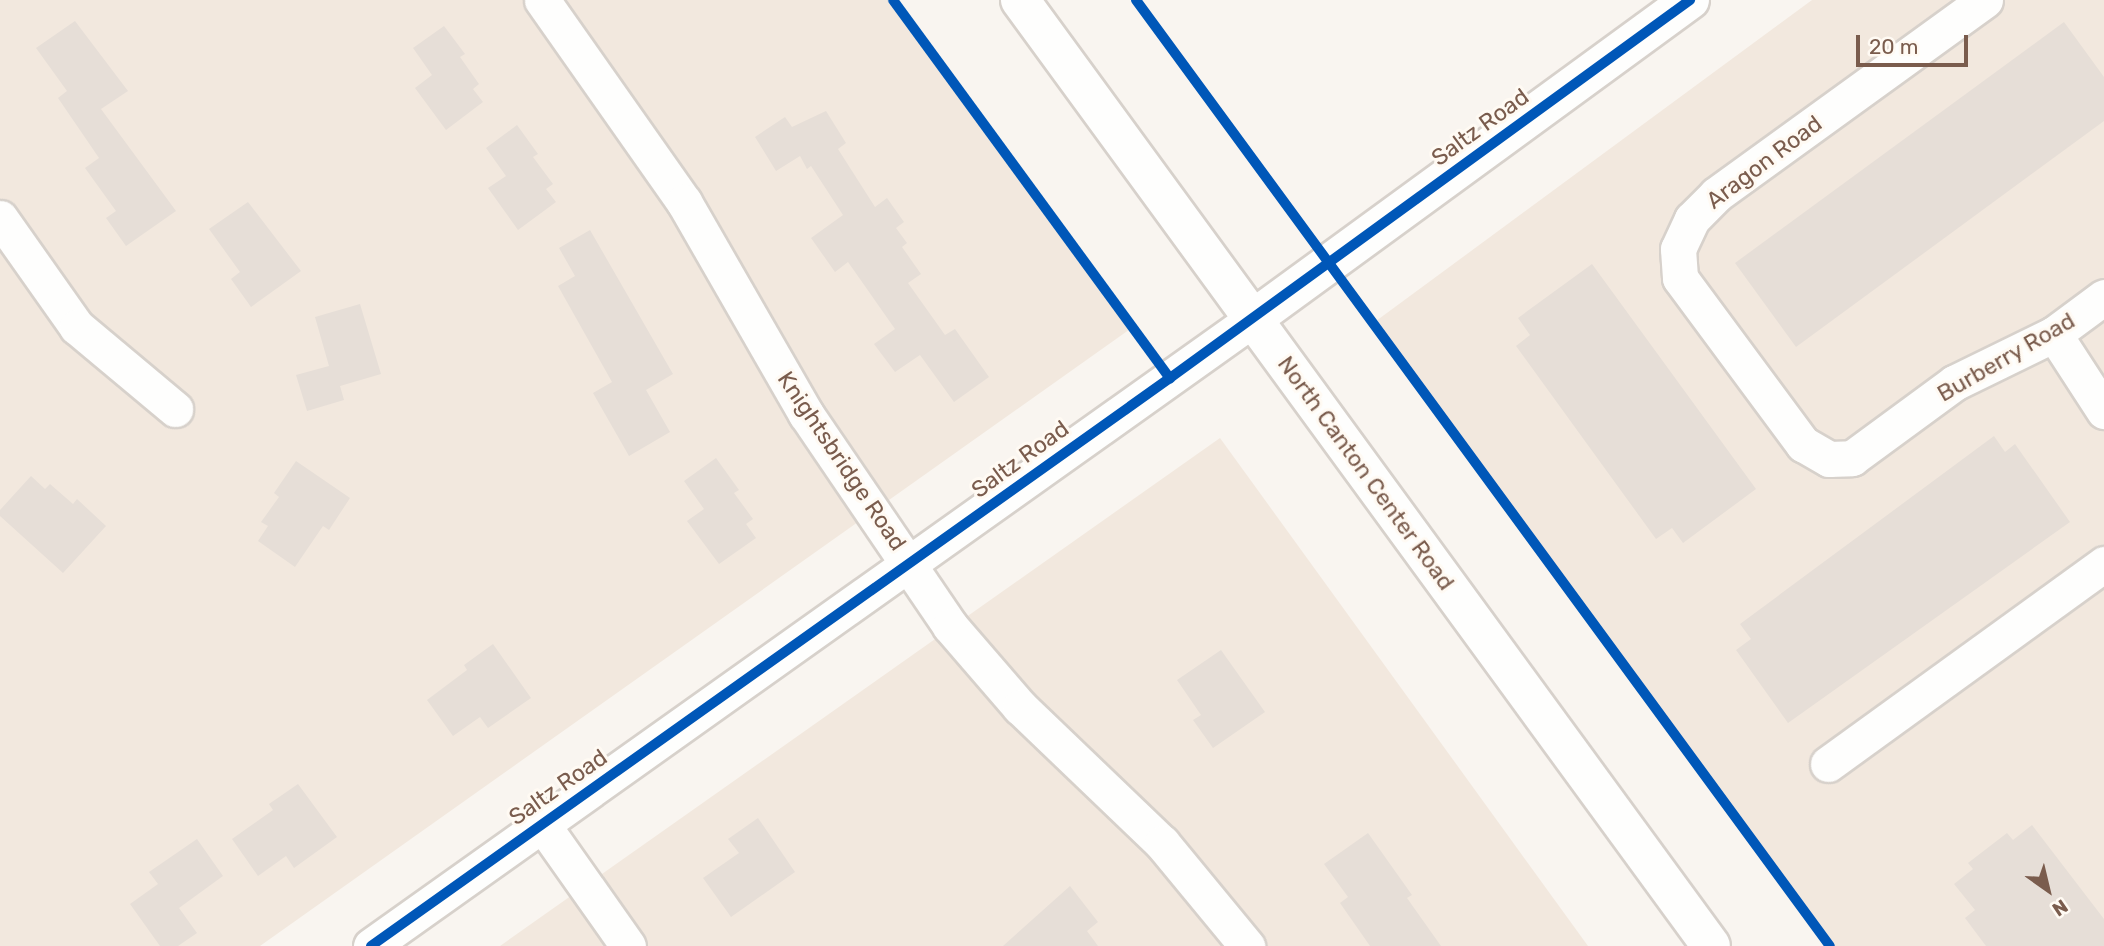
<!DOCTYPE html>
<html>
<head>
<meta charset="utf-8">
<style>
	body { margin:0 }
	#map { position:relative; width:2104px; height:946px; overflow:hidden; background:#f9f5f0; font-family:Rubik,sans-serif }
	div>[style] { position:absolute }
	.residential>* { inset:0; background:#f2e8de }
	.building>* { inset:0; background:#e6ded7 }
	.roads { filter:drop-shadow(2px 0 #d7d1cb) drop-shadow(-2px 0 #d7d1cb) drop-shadow(0 2px #d7d1cb) drop-shadow(0 -2px #d7d1cb) }
	.minor>* { height:35px; margin:-17.5px; padding:0 17.5px; transform-origin:17.5px; border-radius:17.5px; background:#fefefd }
	.tertiary>* { height:38px; margin:-19px; padding:0 19px; transform-origin:19px; border-radius:19px; background:#fefefd }
	.secondary>* { height:38px; margin:-19px; padding:0 19px; transform-origin:19px; border-radius:19px; background:#fefefd }
	.cycleway>* { height:10px; margin:-5px; padding:0 5px; transform-origin:5px; border-radius:5px; background:#0057b8 }
	span { translate:-50% -50%; white-space:nowrap; text-align:center; line-height:1.15; -webkit-text-stroke:6px #fffaf3; paint-order:stroke }
	.street-label { font-size:23px; color:#7a5c4d }
	.north { position:absolute; left:2013px; top:855px; width:70px; height:70px; -webkit-text-stroke:5px #fffaf3; paint-order:stroke; rotate:146deg; font-size:19px; font-weight:700; line-height:28px; text-align:center; color:#7a5c4d }
	.north::after { content:''; display:block; margin:auto; width:24px; height:32px; background:#7a5c4d; clip-path:polygon(50% 0,100% 100%,50% 72%,0 100%) }
	.scale { position:absolute; left:1856px; top:35px; width:112px; height:32px; box-sizing:border-box; border:4px solid #7a5c4d; border-top:0; padding-left:9px; font-size:21px; line-height:24px; white-space:nowrap; color:#7a5c4d; -webkit-text-stroke:5px #fffaf3; paint-order:stroke }
</style>
</head>
<body>
<div id="map">
	<div class="residential">
		<div style="clip-path:polygon(0 0,893px 0,1133px 327px,260px 946px,0 946px)"></div>
		<div style="clip-path:polygon(1812px 0,2104px 0,2104px 946px,1828px 946px,1376px 321px)"></div>
		<div style="clip-path:polygon(1220px 438px,1588px 946px,500px 946px)"></div>
	</div>
	<div class="building">
		<div style="clip-path:polygon(75px 21px,128px 91px,101px 109px,176px 211px,126px 246px,106px 218px,116px 211px,85px 168px,99px 158px,58px 98px,67px 91px,36px 48px)"></div>
		<div style="clip-path:polygon(2064px 22px,2104px 77px,2104px 121px,1796px 347px,1735px 263px)"></div>
		<div style="clip-path:polygon(444px 26px,465px 54px,460px 57px,479px 84px,473px 89px,483px 102px,446px 130px,415px 88px,432px 75px,413px 48px)"></div>
		<div style="clip-path:polygon(826px 111px,846px 143px,838px 149px,875px 207px,887px 198px,904px 222px,896px 228px,907px 243px,902px 247px,921px 274px,908px 283px,945px 335px,955px 329px,989px 377px,954px 402px,920px 355px,895px 372px,874px 344px,895px 329px,848px 262px,835px 272px,811px 238px,843px 215px,811px 166px,807px 169px,800px 156px,776px 171px,755px 137px,785px 117px,792px 127px)"></div>
		<div style="clip-path:polygon(517px 125px,538px 154px,533px 157px,553px 184px,546px 189px,556px 202px,518px 230px,488px 188px,506px 176px,486px 148px)"></div>
		<div style="clip-path:polygon(248px 202px,301px 271px,251px 307px,231px 279px,240px 272px,209px 229px)"></div>
		<div style="clip-path:polygon(590px 230px,673px 374px,646px 390px,670px 432px,629px 456px,593px 393px,612px 382px,558px 286px,575px 276px,559px 248px)"></div>
		<div style="clip-path:polygon(1592px 264px,1756px 489px,1683px 543px,1672px 528px,1656px 539px,1516px 346px,1530px 335px,1518px 318px)"></div>
		<div style="clip-path:polygon(360px 304px,381px 374px,340px 386px,344px 400px,307px 411px,296px 375px,329px 366px,315px 317px)"></div>
		<div style="clip-path:polygon(1994px 436px,2005px 452px,2015px 444px,2070px 522px,1788px 723px,1736px 650px,1751px 639px,1740px 624px)"></div>
		<div style="clip-path:polygon(716px 458px,739px 490px,734px 493px,753px 519px,746px 524px,756px 538px,719px 564px,687px 521px,704px 509px,684px 481px)"></div>
		<div style="clip-path:polygon(296px 461px,350px 498px,329px 530px,323px 526px,295px 567px,258px 541px,268px 526px,261px 522px,279px 497px,274px 493px)"></div>
		<div style="clip-path:polygon(31px 476px,45px 489px,50px 484px,73px 504px,77px 499px,106px 526px,63px 573px,0 516px,0 510px)"></div>
		<div style="clip-path:polygon(493px 644px,531px 698px,488px 728px,480px 717px,453px 736px,427px 700px,467px 670px,464px 665px)"></div>
		<div style="clip-path:polygon(1221px 650px,1265px 712px,1213px 748px,1193px 720px,1201px 715px,1177px 680px)"></div>
		<div style="clip-path:polygon(298px 784px,337px 837px,294px 868px,286px 856px,258px 876px,232px 839px,273px 810px,269px 804px)"></div>
		<div style="clip-path:polygon(758px 818px,795px 872px,731px 917px,703px 878px,739px 853px,728px 839px)"></div>
		<div style="clip-path:polygon(2032px 825px,2104px 919px,2104px 946px,1986px 946px,1965px 918px,1975px 910px,1954px 884px,1973px 869px,1968px 863px,2007px 833px,2013px 840px)"></div>
		<div style="clip-path:polygon(1368px 833px,1412px 895px,1407px 898px,1441px 946px,1370px 946px,1340px 903px,1348px 897px,1324px 864px)"></div>
		<div style="clip-path:polygon(197px 839px,223px 876px,179px 908px,197px 933px,178px 946px,160px 946px,130px 904px,158px 884px,149px 872px)"></div>
		<div style="clip-path:polygon(1070px 886px,1098px 922px,1087px 931px,1098px 946px,1003px 946px)"></div>
	</div>
	<div class="roads">
		<div class="minor">
			<div style="left:542px;top:0;width:247px;rotate:54.9deg"></div>
			<div style="left:684px;top:202px;width:245px;rotate:60.1deg"></div>
			<div style="left:806px;top:414px;width:256px;rotate:55.8deg"></div>
			<div style="left:950px;top:626px;width:107px;rotate:49.2deg"></div>
			<div style="left:1020px;top:707px;width:197px;rotate:43.8deg"></div>
			<div style="left:1162px;top:843px;width:134px;rotate:50.5deg"></div>
			<div style="left:1985px;top:0;width:332px;rotate:144.1deg"></div>
			<div style="left:1716px;top:195px;width:34px;rotate:135deg"></div>
			<div style="left:1692px;top:219px;width:33px;rotate:115deg"></div>
			<div style="left:1678px;top:249px;width:29px;rotate:86deg"></div>
			<div style="left:1680px;top:278px;width:207px;rotate:53.5deg"></div>
			<div style="left:1803px;top:444px;width:30px;rotate:30deg"></div>
			<div style="left:1829px;top:459px;width:23px;rotate:-2deg"></div>
			<div style="left:1852px;top:458px;width:127px;rotate:-36.3deg"></div>
			<div style="left:1954px;top:383px;width:111px;rotate:-26.1deg"></div>
			<div style="left:2054px;top:334px;width:62px;rotate:-36.5deg"></div>
			<div style="left:0;top:218px;width:133px;rotate:54.8deg"></div>
			<div style="left:77px;top:327px;width:128px;rotate:39.9deg"></div>
			<div style="left:2054px;top:334px;width:92px;rotate:57deg"></div>
			<div style="left:1828px;top:764px;width:341px;rotate:-35.9deg"></div>
			<div style="left:542px;top:824px;width:149px;rotate:54.8deg"></div>
			<div style="left:371px;top:946px;width:1082px;rotate:-35.41deg"></div>
		</div>
		<div class="tertiary">
			<div style="left:1253px;top:319px;width:541px;rotate:-36.13deg"></div>
		</div>
		<div class="secondary">
			<div style="left:1020px;top:0;width:1171px;rotate:53.85deg"></div>
		</div>
	</div>
	<div class="cycleway">
		<div style="left:893px;top:0;width:469px;rotate:53.8deg"></div>
		<div style="left:1136px;top:0;width:1173px;rotate:53.74deg"></div>
		<div style="left:371px;top:946px;width:980px;rotate:-35.41deg"></div>
		<div style="left:1170px;top:378px;width:643px;rotate:-36.01deg"></div>
	</div>
	<div class="street-label">
		<span style="left:1480px;top:127px;rotate:-36deg">Saltz Road</span>
		<span style="left:1764px;top:162px;rotate:-37deg">Aragon Road</span>
		<span style="left:2006px;top:357px;rotate:-30deg">Burberry Road</span>
		<span style="left:1020px;top:459px;rotate:-36deg">Saltz Road</span>
		<span style="left:842px;top:461px;rotate:56deg">Knightsbridge Road</span>
		<span style="left:1366px;top:473px;rotate:54deg">North Canton Center Road</span>
		<span style="left:558px;top:787px;rotate:-35deg">Saltz Road</span>
	</div>
	<div class="north">N</div>
	<div class="scale">20 m</div>
</div>
</body>
</html>
